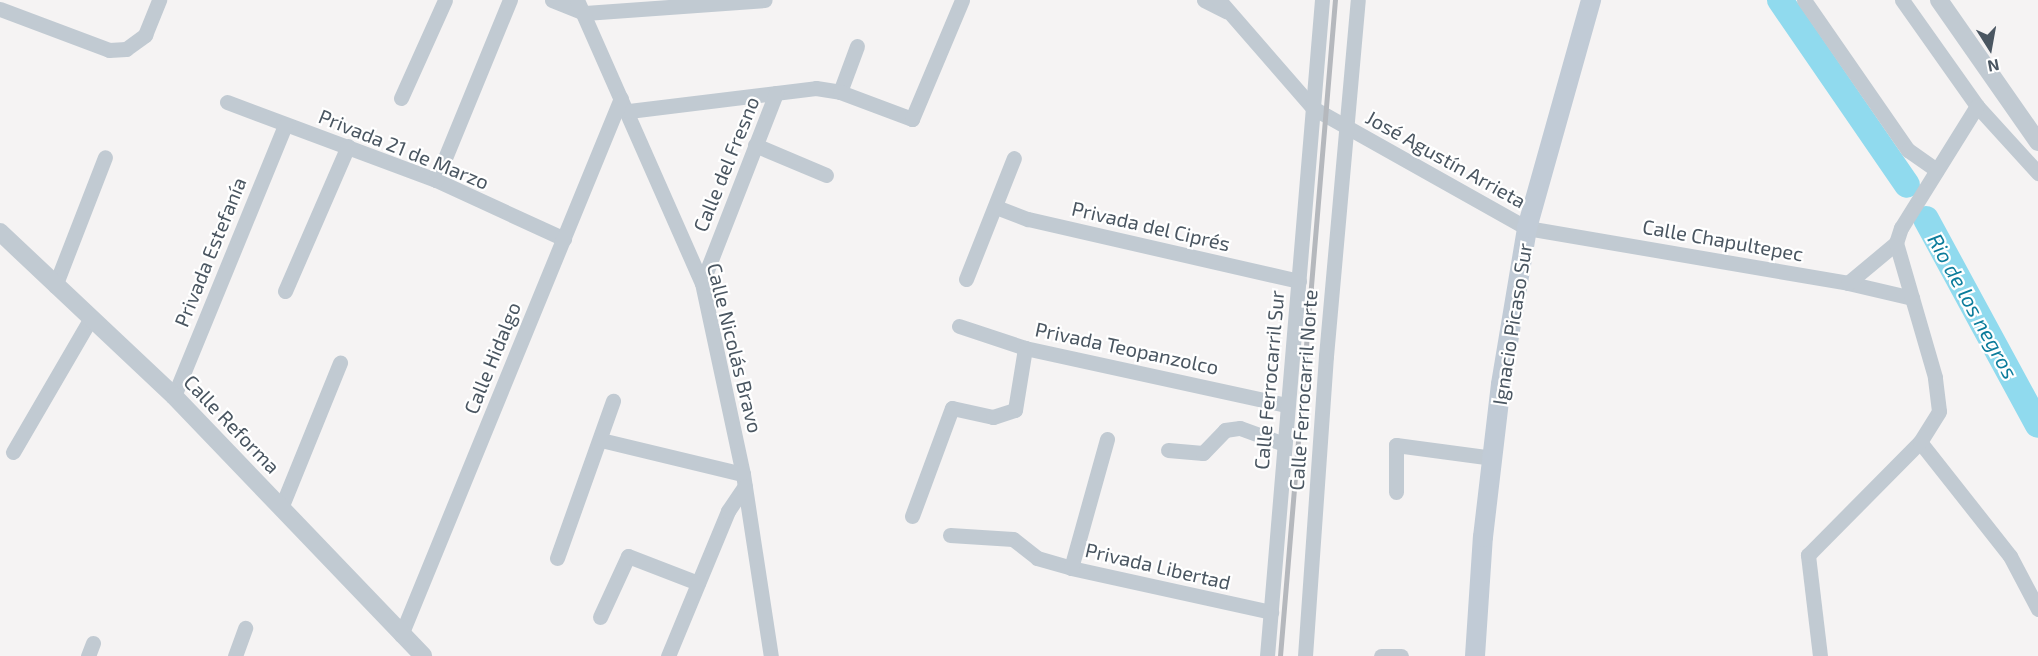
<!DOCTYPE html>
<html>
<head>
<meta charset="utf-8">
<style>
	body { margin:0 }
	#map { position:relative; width:2038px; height:656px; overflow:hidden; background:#f5f3f3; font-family:"Exo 2",sans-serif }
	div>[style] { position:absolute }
	.river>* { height:26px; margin:-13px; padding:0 13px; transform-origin:13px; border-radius:13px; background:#90daee }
	.minor>* { height:15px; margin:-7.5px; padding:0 7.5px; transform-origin:7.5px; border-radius:7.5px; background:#c1cad2 }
	.tertiary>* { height:18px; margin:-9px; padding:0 9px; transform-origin:9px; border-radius:9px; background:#c1cad2 }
	.secondary>* { height:20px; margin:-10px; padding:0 10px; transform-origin:10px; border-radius:10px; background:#c1cbd6 }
	.rail>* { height:4.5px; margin:-2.25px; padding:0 2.25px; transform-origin:2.25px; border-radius:2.25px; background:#b5b8bd }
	span { translate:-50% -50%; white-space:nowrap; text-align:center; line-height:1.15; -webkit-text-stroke:4.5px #fff; paint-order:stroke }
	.street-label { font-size:20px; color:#4a5661 }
	.water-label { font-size:21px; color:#0c7c9b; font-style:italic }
	.north { position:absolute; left:1960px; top:18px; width:60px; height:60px; -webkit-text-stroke:4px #fff; paint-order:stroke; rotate:169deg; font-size:16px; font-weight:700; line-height:24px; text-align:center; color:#4a5661 }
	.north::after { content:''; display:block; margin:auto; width:21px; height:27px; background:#4a5661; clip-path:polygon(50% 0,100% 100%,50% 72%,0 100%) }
</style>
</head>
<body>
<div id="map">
	<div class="river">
		<div style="left:1780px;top:0;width:224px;rotate:55.5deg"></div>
		<div style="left:1926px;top:219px;width:234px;rotate:61.5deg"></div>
	</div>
	<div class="minor">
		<div style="left:552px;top:0;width:35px;rotate:22deg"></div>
		<div style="left:585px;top:13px;width:180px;rotate:-4.1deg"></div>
		<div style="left:577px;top:0;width:309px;rotate:66.2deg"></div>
		<div style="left:702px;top:283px;width:195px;rotate:77.9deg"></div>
		<div style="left:743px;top:474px;width:184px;rotate:81.3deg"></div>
		<div style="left:1204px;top:0;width:25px;rotate:27deg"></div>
		<div style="left:1219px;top:0;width:143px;rotate:49deg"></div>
		<div style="left:1313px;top:108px;width:245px;rotate:29.3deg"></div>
		<div style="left:1527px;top:228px;width:326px;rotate:9.7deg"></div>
		<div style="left:1848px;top:283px;width:66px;rotate:13.2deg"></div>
		<div style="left:1804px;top:0;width:183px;rotate:55.3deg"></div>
		<div style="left:1908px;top:150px;width:35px;rotate:35deg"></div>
		<div style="left:1902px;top:0;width:130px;rotate:54.7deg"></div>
		<div style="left:1977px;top:106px;width:91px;rotate:47.7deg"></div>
		<div style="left:0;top:9px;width:116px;rotate:20.6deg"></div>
		<div style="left:109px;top:50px;width:17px;rotate:-3deg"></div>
		<div style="left:126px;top:49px;width:24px;rotate:-36deg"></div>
		<div style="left:145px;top:35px;width:38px;rotate:-68deg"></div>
		<div style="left:840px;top:92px;width:49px;rotate:-69.7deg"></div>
		<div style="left:401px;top:98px;width:107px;rotate:-65.8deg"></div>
		<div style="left:227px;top:102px;width:223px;rotate:20.5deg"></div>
		<div style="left:436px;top:180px;width:141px;rotate:24.7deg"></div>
		<div style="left:629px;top:111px;width:188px;rotate:-7deg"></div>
		<div style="left:816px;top:88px;width:24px;rotate:9deg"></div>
		<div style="left:840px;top:92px;width:77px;rotate:20.6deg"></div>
		<div style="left:912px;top:119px;width:129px;rotate:-67.2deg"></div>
		<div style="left:755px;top:145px;width:77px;rotate:22.9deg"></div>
		<div style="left:436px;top:180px;width:195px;rotate:-67.7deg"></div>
		<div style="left:996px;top:207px;width:34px;rotate:21deg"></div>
		<div style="left:1028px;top:219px;width:278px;rotate:12.9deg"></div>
		<div style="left:966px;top:279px;width:130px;rotate:-68.4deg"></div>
		<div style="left:702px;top:283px;width:204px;rotate:-68.7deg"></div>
		<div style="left:1848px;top:283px;width:62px;rotate:-39.8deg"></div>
		<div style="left:55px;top:286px;width:138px;rotate:-68.8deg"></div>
		<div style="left:285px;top:291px;width:158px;rotate:-66.5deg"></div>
		<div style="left:959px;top:326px;width:70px;rotate:18.4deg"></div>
		<div style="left:1025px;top:348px;width:268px;rotate:12.3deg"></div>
		<div style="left:174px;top:396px;width:293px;rotate:-67.7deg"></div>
		<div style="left:601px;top:440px;width:146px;rotate:13.5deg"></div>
		<div style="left:1920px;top:442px;width:145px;rotate:51.7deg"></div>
		<div style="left:2010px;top:556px;width:60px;rotate:62.2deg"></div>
		<div style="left:1168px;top:450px;width:35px;rotate:5deg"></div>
		<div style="left:1203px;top:453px;width:32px;rotate:-46deg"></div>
		<div style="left:1225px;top:430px;width:15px;rotate:-8deg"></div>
		<div style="left:1240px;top:428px;width:47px;rotate:20deg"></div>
		<div style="left:13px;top:452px;width:155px;rotate:-59.8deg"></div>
		<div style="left:1396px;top:492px;width:47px;rotate:-90deg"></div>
		<div style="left:1396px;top:445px;width:98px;rotate:7.6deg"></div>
		<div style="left:281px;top:508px;width:157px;rotate:-67.9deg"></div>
		<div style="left:912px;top:516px;width:115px;rotate:-69.7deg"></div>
		<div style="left:952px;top:408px;width:42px;rotate:12.4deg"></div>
		<div style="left:993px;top:417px;width:23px;rotate:-18deg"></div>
		<div style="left:1015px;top:410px;width:63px;rotate:-80.8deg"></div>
		<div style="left:950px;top:535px;width:63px;rotate:3.6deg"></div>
		<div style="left:1013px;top:539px;width:31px;rotate:38deg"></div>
		<div style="left:1037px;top:558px;width:35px;rotate:16deg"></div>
		<div style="left:1071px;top:568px;width:205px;rotate:12.4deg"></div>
		<div style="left:557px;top:558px;width:167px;rotate:-70.4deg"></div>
		<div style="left:1071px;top:568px;width:134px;rotate:-74.4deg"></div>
		<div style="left:600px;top:617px;width:67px;rotate:-65.3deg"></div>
		<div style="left:628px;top:556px;width:75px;rotate:21.1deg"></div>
		<div style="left:401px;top:635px;width:580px;rotate:-67.72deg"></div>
		<div style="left:88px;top:656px;width:14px;rotate:-69deg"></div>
		<div style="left:235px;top:656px;width:30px;rotate:-70deg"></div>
		<div style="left:668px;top:656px;width:157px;rotate:-67.5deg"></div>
		<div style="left:728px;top:511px;width:30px;rotate:-56deg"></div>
		<div style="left:1267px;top:656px;width:658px;rotate:-85.21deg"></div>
		<div style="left:1305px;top:656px;width:301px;rotate:-86deg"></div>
		<div style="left:1326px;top:356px;width:357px;rotate:-84.9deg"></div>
		<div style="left:1381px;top:656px;width:20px"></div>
		<div style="left:1820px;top:656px;width:102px;rotate:-96.8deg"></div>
		<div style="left:1808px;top:555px;width:159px;rotate:-45.3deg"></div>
		<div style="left:1920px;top:442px;width:36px;rotate:-58deg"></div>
		<div style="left:1939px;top:411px;width:34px;rotate:-97deg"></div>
		<div style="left:1935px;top:377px;width:140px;rotate:-106.2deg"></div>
		<div style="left:1896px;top:243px;width:16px;rotate:-72deg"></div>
		<div style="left:1901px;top:228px;width:144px;rotate:-58.1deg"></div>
	</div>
	<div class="tertiary">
		<div style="left:1939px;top:0;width:173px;rotate:55.1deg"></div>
		<div style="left:0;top:232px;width:239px;rotate:43.3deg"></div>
		<div style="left:174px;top:396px;width:360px;rotate:46.2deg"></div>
	</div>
	<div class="secondary">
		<div style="left:1475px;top:656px;width:119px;rotate:-86.2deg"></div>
		<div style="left:1483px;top:537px;width:154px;rotate:-83.3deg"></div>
		<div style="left:1501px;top:384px;width:158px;rotate:-80.5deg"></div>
		<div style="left:1527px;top:228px;width:237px;rotate:-74.3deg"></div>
	</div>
	<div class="rail">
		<div style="left:1280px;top:656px;width:658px;rotate:-85.21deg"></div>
	</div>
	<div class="street-label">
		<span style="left:404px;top:149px;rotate:22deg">Privada 21 de Marzo</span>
		<span style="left:1446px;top:159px;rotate:29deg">José Agustín Arrieta</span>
		<span style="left:726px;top:164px;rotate:-68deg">Calle del Fresno</span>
		<span style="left:1151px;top:226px;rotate:13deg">Privada del Ciprés</span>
		<span style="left:1723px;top:240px;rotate:10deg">Calle Chapultepec</span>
		<span style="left:210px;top:252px;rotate:-68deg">Privada Estefanía</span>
		<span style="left:1512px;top:324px;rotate:-81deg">Ignacio Picaso Sur</span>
		<span style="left:735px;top:348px;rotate:76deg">Calle Nicolás Bravo</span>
		<span style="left:1127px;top:348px;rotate:12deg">Privada Teopanzolco</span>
		<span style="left:492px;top:358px;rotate:-68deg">Calle Hidalgo</span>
		<span style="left:1269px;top:380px;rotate:-85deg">Calle Ferrocarril Sur</span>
		<span style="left:1303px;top:390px;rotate:-86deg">Calle Ferrocarril Norte</span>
		<span style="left:232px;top:424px;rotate:46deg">Calle Reforma</span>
		<span style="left:1158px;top:566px;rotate:13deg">Privada Libertad</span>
	</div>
	<div class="water-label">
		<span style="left:1973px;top:306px;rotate:61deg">Rio de los negros</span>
	</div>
	<div class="north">N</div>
</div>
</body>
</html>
